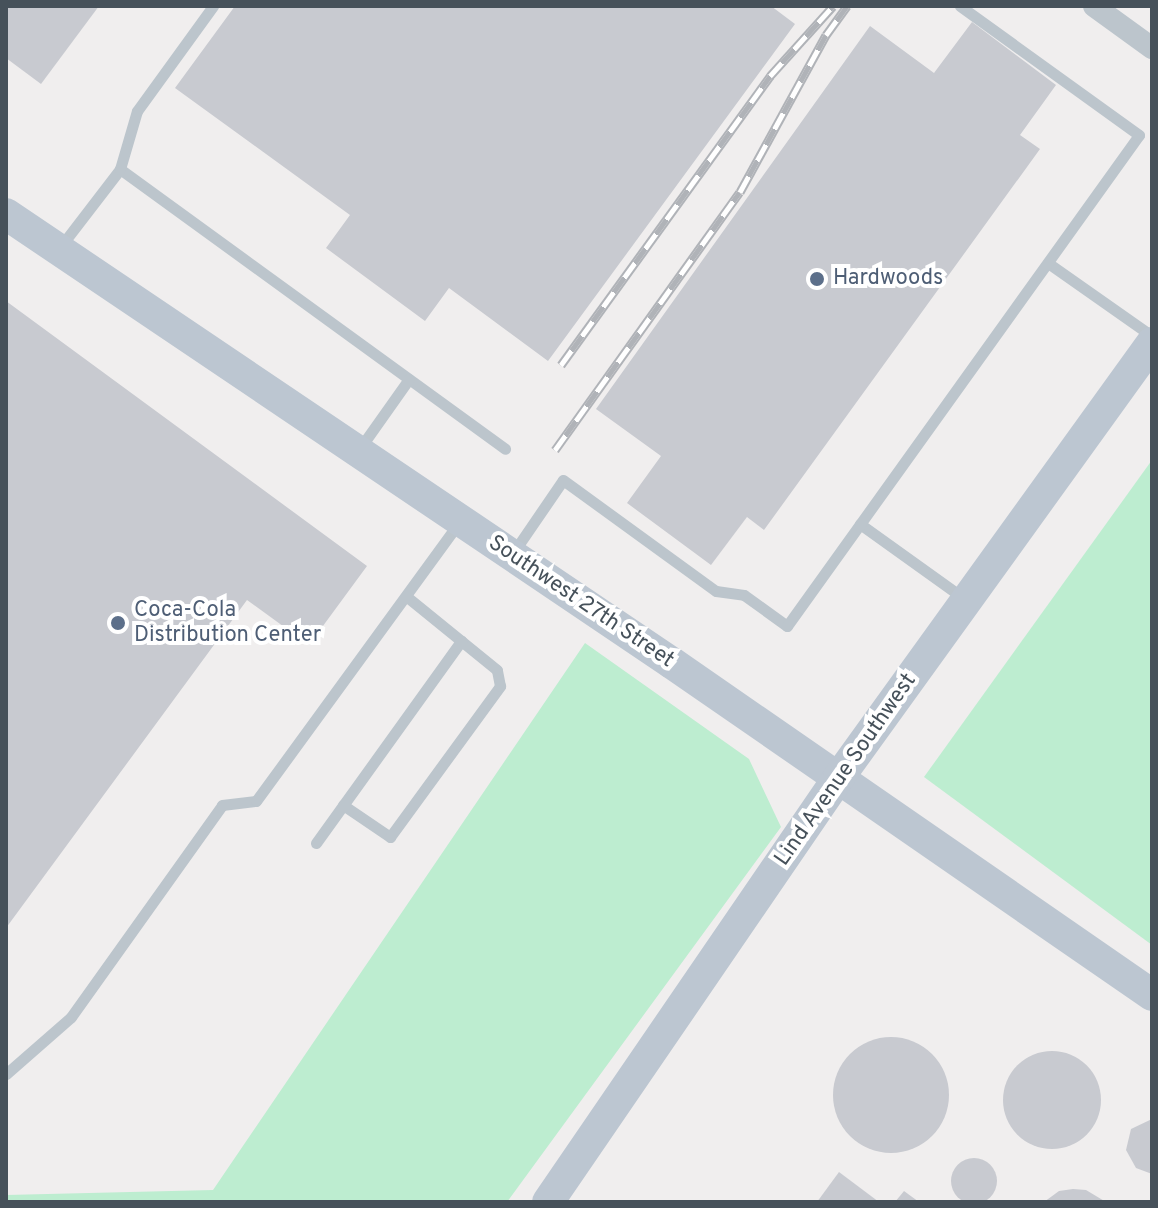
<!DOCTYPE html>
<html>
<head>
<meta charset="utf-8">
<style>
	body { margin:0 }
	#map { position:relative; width:1158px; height:1208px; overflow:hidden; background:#f0eeee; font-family:Overpass,sans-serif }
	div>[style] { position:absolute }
	.green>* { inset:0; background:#bdedd0 }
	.building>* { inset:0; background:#c8cad0 }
	.round { border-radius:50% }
	.lane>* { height:11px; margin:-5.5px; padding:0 5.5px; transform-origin:5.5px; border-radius:5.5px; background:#bcc5cc }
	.street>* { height:22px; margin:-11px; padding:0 11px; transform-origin:11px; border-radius:11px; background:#bcc5cc }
	.secondary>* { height:32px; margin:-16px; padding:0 16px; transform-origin:16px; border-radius:16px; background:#bcc6d1 }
	.rail>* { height:9px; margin-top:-4.5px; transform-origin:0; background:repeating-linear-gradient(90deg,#fff 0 18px,#b0b3b8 0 36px); box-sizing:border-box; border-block:2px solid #b0b3b8 }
	.dots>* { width:22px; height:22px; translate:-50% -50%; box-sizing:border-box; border:4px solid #fff; border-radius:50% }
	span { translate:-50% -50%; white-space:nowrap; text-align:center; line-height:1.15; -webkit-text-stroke:8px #fff; paint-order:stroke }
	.service-label { font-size:22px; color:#4e5e75 }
	.left { translate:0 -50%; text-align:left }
	.street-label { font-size:22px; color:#46515a }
	.frame { position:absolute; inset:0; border:8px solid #46515a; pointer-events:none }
</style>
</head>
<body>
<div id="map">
	<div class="green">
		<div style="clip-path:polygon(1152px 460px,1152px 945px,924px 777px)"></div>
		<div style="clip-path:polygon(585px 643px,749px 759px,781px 827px,507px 1202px,6px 1202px,6px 1195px,213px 1190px)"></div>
	</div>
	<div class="building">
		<div style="clip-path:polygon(6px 6px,99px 6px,41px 84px,6px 58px)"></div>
		<div style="clip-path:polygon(235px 6px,771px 6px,795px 24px,548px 361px,449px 288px,425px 321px,326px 248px,350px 215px,175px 88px)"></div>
		<div style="clip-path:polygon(972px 22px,1056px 85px,1020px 135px,1040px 149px,764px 530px,747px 517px,711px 565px,627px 503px,661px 456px,596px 409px,870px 26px,934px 73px)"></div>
		<div style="clip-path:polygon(6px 301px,367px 566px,309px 645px,247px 600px,6px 928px)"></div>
		<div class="round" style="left:833px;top:1037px;width:116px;height:116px"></div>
		<div class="round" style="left:1003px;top:1051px;width:98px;height:98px"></div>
		<div style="clip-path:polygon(1152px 1119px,1152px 1174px,1136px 1168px,1126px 1150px,1131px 1129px)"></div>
		<div class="round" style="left:951px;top:1158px;width:46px;height:46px"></div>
		<div style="clip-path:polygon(839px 1172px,879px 1202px,817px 1202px)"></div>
		<div style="clip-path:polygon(1073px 1189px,1086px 1190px,1106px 1202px,1044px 1202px,1059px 1191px)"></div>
		<div style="clip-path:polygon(904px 1191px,919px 1202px,895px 1202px)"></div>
	</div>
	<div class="lane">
		<div style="left:120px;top:169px;width:476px;rotate:36deg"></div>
		<div style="left:61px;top:246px;width:97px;rotate:-52.5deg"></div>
		<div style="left:120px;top:169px;width:60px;rotate:-73.7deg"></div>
		<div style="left:137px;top:111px;width:130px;rotate:-54.1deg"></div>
		<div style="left:1048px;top:263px;width:127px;rotate:35.1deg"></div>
		<div style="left:358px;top:451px;width:88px;rotate:-54.7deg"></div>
		<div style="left:860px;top:524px;width:130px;rotate:35.6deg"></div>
		<div style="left:513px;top:553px;width:88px;rotate:-55.6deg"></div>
		<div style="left:563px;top:480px;width:189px;rotate:36deg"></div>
		<div style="left:716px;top:591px;width:28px;rotate:8deg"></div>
		<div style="left:744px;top:595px;width:53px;rotate:35.8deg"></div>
		<div style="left:787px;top:626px;width:604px;rotate:-54.36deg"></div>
		<div style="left:1139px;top:135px;width:221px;rotate:-144.2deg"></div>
		<div style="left:343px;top:805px;width:57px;rotate:34.2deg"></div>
		<div style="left:390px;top:837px;width:187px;rotate:-53.9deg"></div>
		<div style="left:500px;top:686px;width:16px;rotate:-101deg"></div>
		<div style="left:497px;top:670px;width:117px;rotate:-140.9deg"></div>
		<div style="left:316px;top:843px;width:249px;rotate:-54.3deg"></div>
		<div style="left:6px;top:1074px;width:86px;rotate:-41.2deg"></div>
		<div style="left:71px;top:1017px;width:260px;rotate:-54.5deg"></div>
		<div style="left:222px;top:805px;width:34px;rotate:-7deg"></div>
		<div style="left:256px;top:801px;width:343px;rotate:-53.9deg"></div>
	</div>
	<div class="street">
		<div style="left:1094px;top:6px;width:72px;rotate:35.9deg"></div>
	</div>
	<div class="secondary">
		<div style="left:6px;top:214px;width:803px;rotate:33.99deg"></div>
		<div style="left:672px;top:663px;width:584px;rotate:34.67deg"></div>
		<div style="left:548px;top:1202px;width:515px;rotate:-55.6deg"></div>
		<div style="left:839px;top:777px;width:535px;rotate:-54.2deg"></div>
	</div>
	<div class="rail">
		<div style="left:561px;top:365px;width:357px;rotate:-54.1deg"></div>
		<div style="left:770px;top:76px;width:94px;rotate:-48deg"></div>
		<div style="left:555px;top:450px;width:317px;rotate:-54.4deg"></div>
		<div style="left:740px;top:192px;width:179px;rotate:-61.3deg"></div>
		<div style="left:826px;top:35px;width:36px;rotate:-54deg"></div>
	</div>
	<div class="dots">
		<div style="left:817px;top:279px;background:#5c6f8a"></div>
		<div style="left:118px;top:623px;background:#5c6f8a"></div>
	</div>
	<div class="service-label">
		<span class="left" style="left:833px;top:279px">Hardwoods</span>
		<span class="left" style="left:134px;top:623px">Coca-Cola<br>Distribution Center</span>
	</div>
	<div class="street-label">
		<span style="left:581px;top:602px;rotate:34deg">Southwest 27th Street</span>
		<span style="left:846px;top:770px;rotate:-55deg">Lind Avenue Southwest</span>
	</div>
	<div class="frame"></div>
</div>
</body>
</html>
